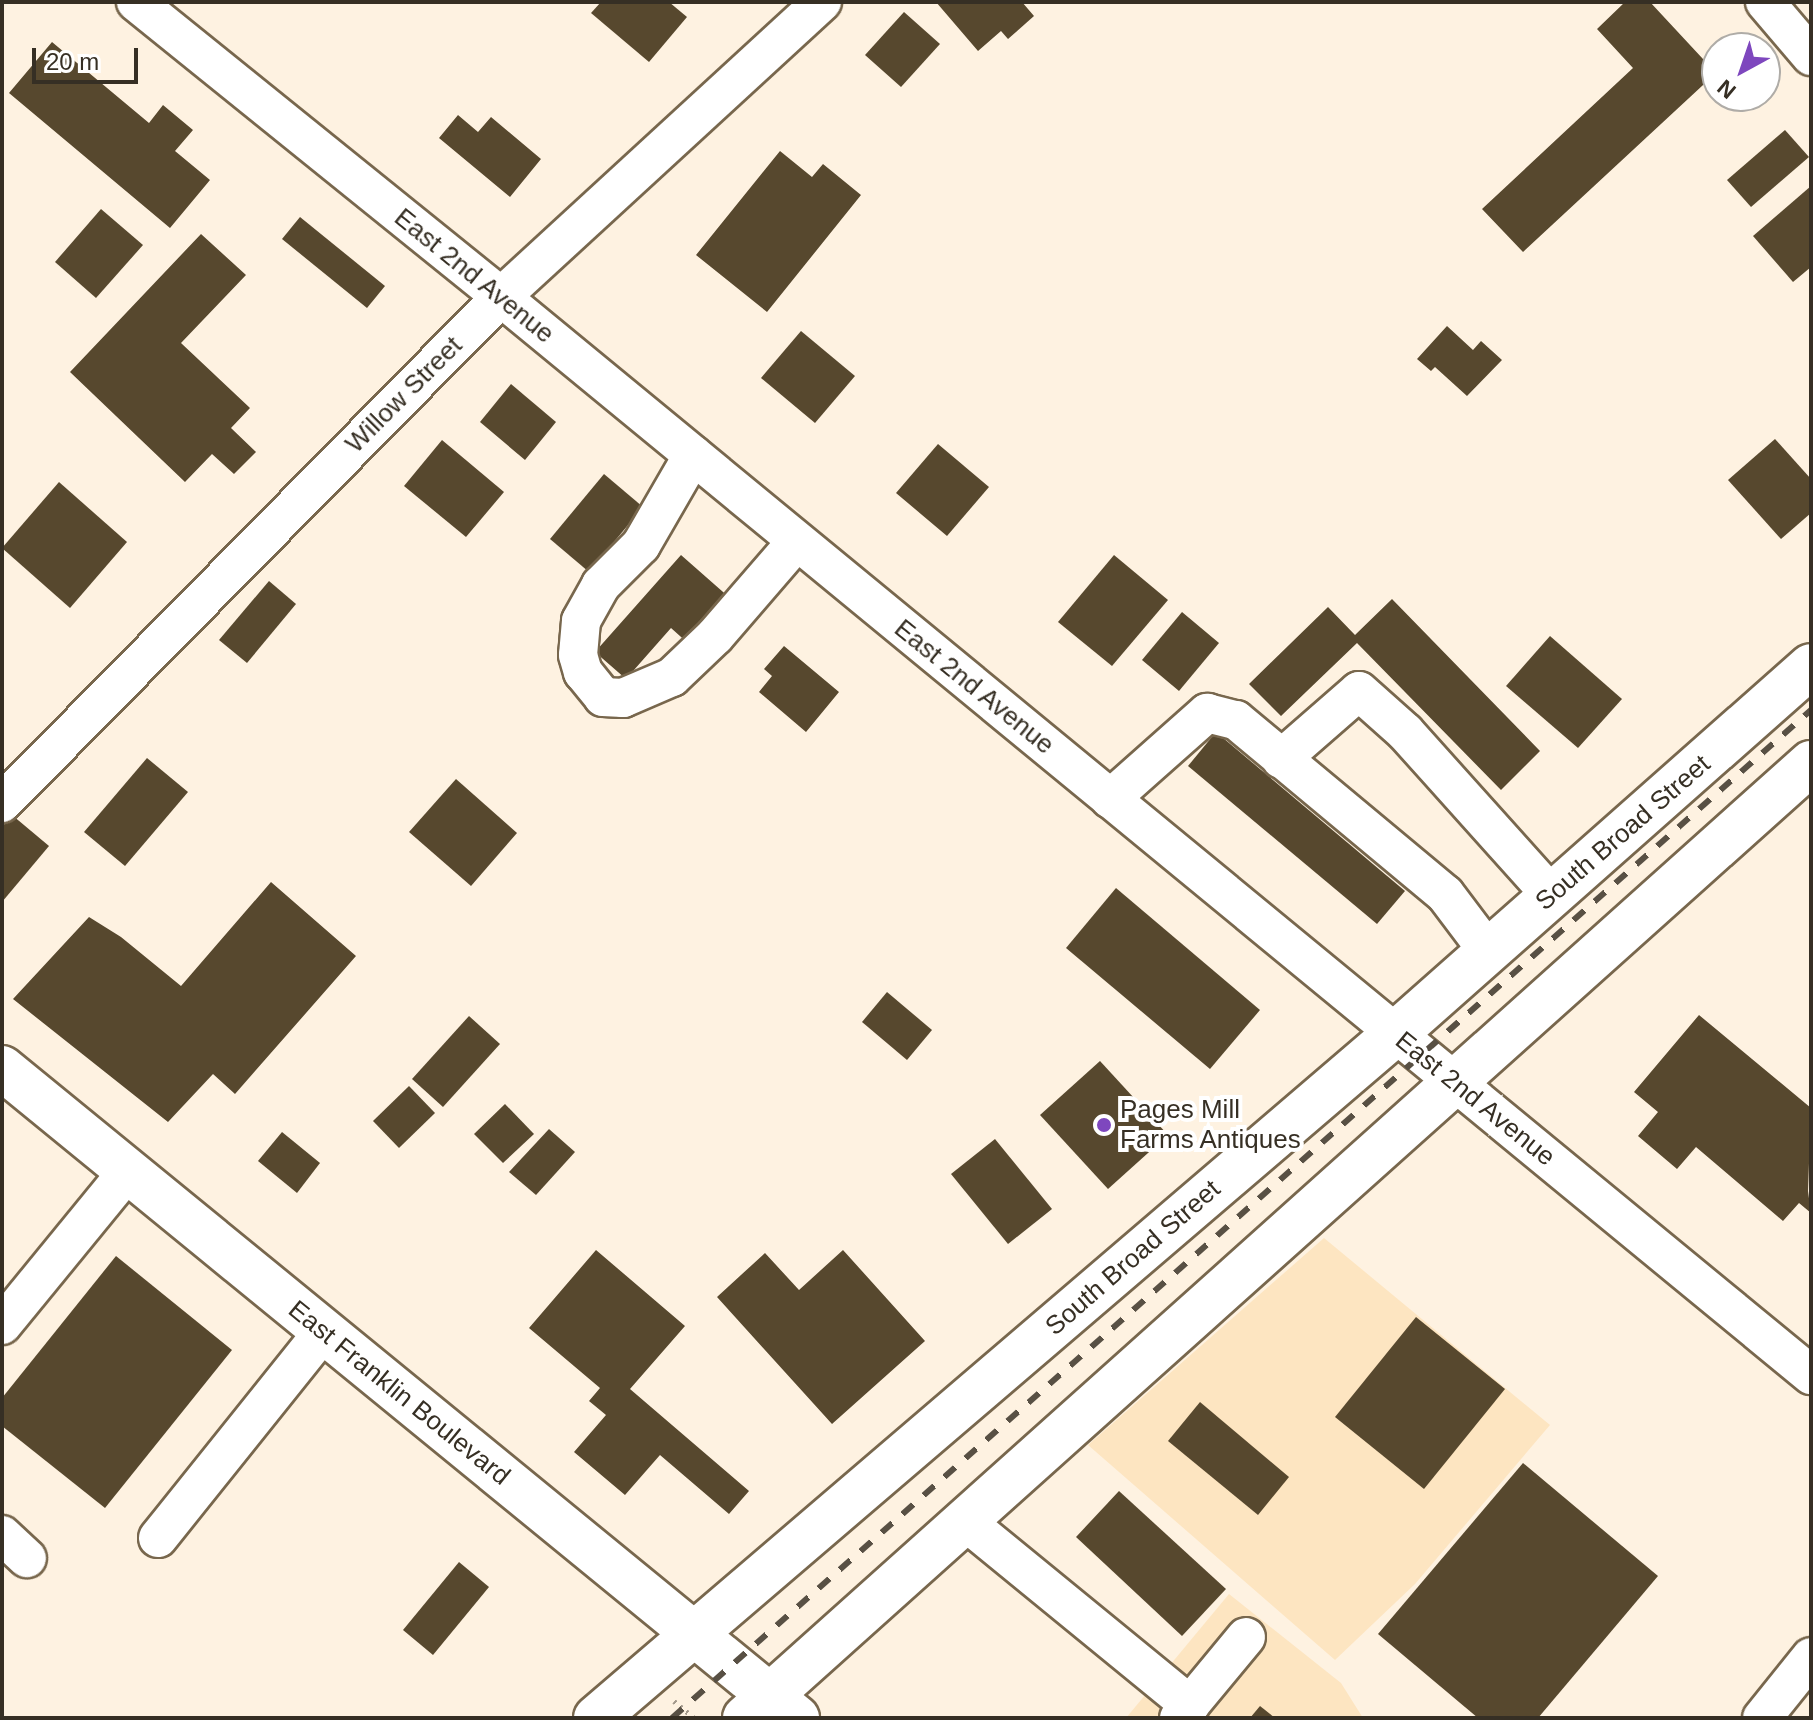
<!DOCTYPE html>
<html>
<head>
<meta charset="utf-8">
<style>
	body { margin:0 }
	#map { position:relative; width:1813px; height:1720px; overflow:hidden; background:#fef2e1; font-family:Arial,sans-serif }
	div>[style] { position:absolute }
	.built>* { inset:0; background:#fde5c1 }
	.building>* { inset:0; background:#57482e }
	.path>* { height:5px; margin-top:-2.5px; transform-origin:0; background:repeating-linear-gradient(90deg,#a49a8c 0 2px,transparent 0 8px) }
	.roads { filter:drop-shadow(2px 0 #78674d) drop-shadow(-2px 0 #78674d) drop-shadow(0 2px #78674d) drop-shadow(0 -2px #78674d) }
	.minor>* { height:38px; margin:-19px; padding:0 19px; transform-origin:19px; border-radius:19px; background:#fff }
	.major>* { height:44px; margin:-22px; padding:0 22px; transform-origin:22px; border-radius:22px; background:#fff }
	.rail>* { height:6px; margin-top:-3px; transform-origin:0; background:repeating-linear-gradient(90deg,#585044 0 14px,transparent 0 28px) }
	.dots>* { width:22px; height:22px; translate:-50% -50%; box-sizing:border-box; border:4px solid #fff; border-radius:50% }
	span { translate:-50% -50%; white-space:nowrap; text-align:center; line-height:1.15; -webkit-text-stroke:8px #fff; paint-order:stroke }
	.street-label { font-size:26px; color:#362f24 }
	.poi-label { font-size:26px; color:#362f24 }
	.left { translate:0 -50%; text-align:left }
	.frame { position:absolute; inset:0; border:4px solid #362f24; pointer-events:none }
	.north { position:absolute; left:1701px; top:32px; width:80px; height:80px; box-sizing:border-box; background:#fff; border:2px solid #afaca7; border-radius:50%; rotate:220deg; font-size:22px; font-weight:700; line-height:32px; text-align:center; color:#362f24 }
	.north::after { content:''; display:block; margin:auto; width:28px; height:36px; background:#7e47be; clip-path:polygon(50% 0,100% 100%,50% 72%,0 100%) }
	.scale { position:absolute; left:32px; top:48px; width:106px; height:36px; box-sizing:border-box; border:4px solid #362f24; border-top:0; padding-left:10px; font-size:24px; line-height:28px; white-space:nowrap; color:#362f24; -webkit-text-stroke:6px #fff; paint-order:stroke }
</style>
</head>
<body>
<div id="map">
	<div class="built">
		<div style="clip-path:polygon(1324px 1238px,1550px 1425px,1415px 1584px,1335px 1660px,1088px 1445px)"></div>
		<div style="clip-path:polygon(1229px 1594px,1341px 1683px,1363px 1718px,1126px 1718px)"></div>
	</div>
	<div class="building">
		<div style="clip-path:polygon(601px 2px,669px 2px,687px 17px,649px 62px,591px 13px)"></div>
		<div style="clip-path:polygon(936px 2px,1022px 2px,1034px 16px,1008px 39px,1001px 31px,978px 51px)"></div>
		<div style="clip-path:polygon(1625px 2px,1650px 2px,1716px 73px,1523px 252px,1482px 209px,1633px 68px,1597px 29px)"></div>
		<div style="clip-path:polygon(904px 12px,940px 44px,901px 87px,865px 55px)"></div>
		<div style="clip-path:polygon(52px 42px,149px 123px,163px 105px,193px 130px,175px 151px,210px 180px,170px 228px,9px 93px)"></div>
		<div style="clip-path:polygon(458px 115px,478px 132px,491px 117px,541px 159px,510px 197px,439px 138px)"></div>
		<div style="clip-path:polygon(1785px 130px,1809px 157px,1751px 207px,1727px 180px)"></div>
		<div style="clip-path:polygon(780px 151px,812px 177px,823px 164px,861px 195px,767px 312px,696px 255px)"></div>
		<div style="clip-path:polygon(1811px 186px,1811px 267px,1793px 282px,1753px 236px)"></div>
		<div style="clip-path:polygon(101px 209px,143px 245px,96px 298px,55px 262px)"></div>
		<div style="clip-path:polygon(300px 217px,385px 286px,367px 308px,282px 239px)"></div>
		<div style="clip-path:polygon(201px 234px,246px 275px,181px 343px,250px 408px,231px 428px,256px 452px,234px 474px,212px 454px,185px 482px,70px 372px)"></div>
		<div style="clip-path:polygon(1447px 326px,1473px 350px,1481px 341px,1502px 360px,1467px 396px,1435px 367px,1431px 371px,1417px 359px)"></div>
		<div style="clip-path:polygon(801px 331px,855px 376px,815px 423px,761px 378px)"></div>
		<div style="clip-path:polygon(511px 384px,556px 422px,525px 460px,480px 422px)"></div>
		<div style="clip-path:polygon(1775px 439px,1811px 479px,1811px 513px,1781px 539px,1728px 480px)"></div>
		<div style="clip-path:polygon(442px 440px,504px 492px,466px 537px,404px 486px)"></div>
		<div style="clip-path:polygon(938px 444px,989px 487px,947px 536px,896px 493px)"></div>
		<div style="clip-path:polygon(604px 474px,643px 507px,589px 572px,550px 539px)"></div>
		<div style="clip-path:polygon(59px 482px,127px 542px,70px 608px,2px 548px)"></div>
		<div style="clip-path:polygon(681px 555px,731px 599px,690px 645px,671px 628px,626px 679px,595px 652px)"></div>
		<div style="clip-path:polygon(1114px 555px,1168px 600px,1112px 666px,1058px 622px)"></div>
		<div style="clip-path:polygon(269px 581px,296px 604px,247px 663px,219px 640px)"></div>
		<div style="clip-path:polygon(1392px 599px,1540px 751px,1501px 790px,1357px 643px,1281px 716px,1249px 684px,1328px 607px,1355px 635px)"></div>
		<div style="clip-path:polygon(1182px 612px,1219px 643px,1179px 691px,1142px 660px)"></div>
		<div style="clip-path:polygon(1550px 636px,1622px 699px,1578px 748px,1506px 686px)"></div>
		<div style="clip-path:polygon(784px 646px,839px 692px,806px 732px,759px 692px,772px 676px,764px 669px)"></div>
		<div style="clip-path:polygon(1216px 732px,1405px 891px,1377px 924px,1188px 766px)"></div>
		<div style="clip-path:polygon(147px 758px,188px 792px,125px 866px,84px 832px)"></div>
		<div style="clip-path:polygon(456px 779px,517px 833px,471px 886px,409px 832px)"></div>
		<div style="clip-path:polygon(12px 815px,49px 846px,2px 902px,2px 827px)"></div>
		<div style="clip-path:polygon(271px 882px,356px 956px,235px 1094px,213px 1074px,168px 1122px,13px 999px,89px 917px,121px 937px,181px 986px)"></div>
		<div style="clip-path:polygon(1116px 888px,1260px 1010px,1210px 1069px,1066px 948px)"></div>
		<div style="clip-path:polygon(887px 992px,932px 1030px,907px 1060px,862px 1022px)"></div>
		<div style="clip-path:polygon(1699px 1015px,1811px 1108px,1808px 1191px,1811px 1213px,1799px 1203px,1783px 1221px,1696px 1147px,1677px 1169px,1638px 1136px,1658px 1112px,1634px 1092px)"></div>
		<div style="clip-path:polygon(469px 1016px,500px 1044px,443px 1107px,412px 1079px)"></div>
		<div style="clip-path:polygon(1100px 1061px,1168px 1135px,1108px 1189px,1040px 1115px)"></div>
		<div style="clip-path:polygon(409px 1086px,435px 1113px,399px 1148px,373px 1121px)"></div>
		<div style="clip-path:polygon(505px 1104px,534px 1134px,503px 1163px,474px 1134px)"></div>
		<div style="clip-path:polygon(549px 1129px,575px 1152px,536px 1195px,509px 1172px)"></div>
		<div style="clip-path:polygon(282px 1132px,320px 1163px,297px 1193px,258px 1161px)"></div>
		<div style="clip-path:polygon(995px 1139px,1052px 1209px,1008px 1244px,951px 1174px)"></div>
		<div style="clip-path:polygon(596px 1250px,685px 1326px,630px 1389px,749px 1491px,729px 1514px,660px 1455px,625px 1495px,574px 1452px,606px 1415px,589px 1401px,600px 1388px,529px 1328px)"></div>
		<div style="clip-path:polygon(843px 1250px,925px 1341px,832px 1424px,717px 1297px,765px 1253px,799px 1290px)"></div>
		<div style="clip-path:polygon(116px 1256px,232px 1350px,105px 1508px,2px 1426px,2px 1398px)"></div>
		<div style="clip-path:polygon(1416px 1317px,1505px 1389px,1424px 1489px,1335px 1417px)"></div>
		<div style="clip-path:polygon(1200px 1402px,1289px 1477px,1258px 1515px,1168px 1441px)"></div>
		<div style="clip-path:polygon(1523px 1463px,1658px 1576px,1538px 1718px,1478px 1718px,1378px 1634px)"></div>
		<div style="clip-path:polygon(1119px 1491px,1226px 1589px,1182px 1636px,1076px 1537px)"></div>
		<div style="clip-path:polygon(459px 1562px,489px 1587px,433px 1655px,403px 1630px)"></div>
		<div style="clip-path:polygon(1260px 1706px,1275px 1718px,1250px 1718px)"></div>
	</div>
	<div class="path">
		<div style="left:674px;top:1701px;width:26px;rotate:40deg"></div>
	</div>
	<div class="roads">
		<div class="minor">
			<div style="left:136px;top:2px;width:469px;rotate:38.9deg"></div>
			<div style="left:501px;top:297px;width:1697px;rotate:39.45deg"></div>
			<div style="left:1765px;top:2px;width:71px;rotate:49.6deg"></div>
			<div style="left:693px;top:455px;width:104px;rotate:120deg"></div>
			<div style="left:641px;top:545px;width:57px;rotate:135deg"></div>
			<div style="left:601px;top:585px;width:41px;rotate:119.1deg"></div>
			<div style="left:581px;top:621px;width:34px;rotate:95deg"></div>
			<div style="left:578px;top:655px;width:18px;rotate:74deg"></div>
			<div style="left:583px;top:672px;width:32px;rotate:51deg"></div>
			<div style="left:603px;top:697px;width:20px;rotate:3deg"></div>
			<div style="left:623px;top:698px;width:53px;rotate:-23.2deg"></div>
			<div style="left:672px;top:677px;width:59px;rotate:-43.6deg"></div>
			<div style="left:715px;top:636px;width:125px;rotate:-49.2deg"></div>
			<div style="left:1281px;top:759px;width:103px;rotate:-41.1deg"></div>
			<div style="left:1359px;top:691px;width:62px;rotate:41.7deg"></div>
			<div style="left:1405px;top:732px;width:220px;rotate:48.1deg"></div>
			<div style="left:1110px;top:799px;width:130px;rotate:-41.6deg"></div>
			<div style="left:1207px;top:713px;width:30px;rotate:14deg"></div>
			<div style="left:1236px;top:720px;width:272px;rotate:39.8deg"></div>
			<div style="left:1445px;top:894px;width:71px;rotate:53deg"></div>
			<div style="left:2px;top:803px;width:711px;rotate:-45.4deg"></div>
			<div style="left:501px;top:297px;width:436px;rotate:-42.6deg"></div>
			<div style="left:2px;top:1325px;width:199px;rotate:-50.7deg"></div>
			<div style="left:965px;top:1521px;width:291px;rotate:39.3deg"></div>
			<div style="left:2px;top:1535px;width:34px;rotate:43deg"></div>
			<div style="left:158px;top:1538px;width:265px;rotate:-51.3deg"></div>
			<div style="left:1179px;top:1718px;width:105px;rotate:-50.4deg"></div>
			<div style="left:1762px;top:1718px;width:78px;rotate:-51.2deg"></div>
		</div>
		<div class="major">
			<div style="left:2px;top:1068px;width:1027px;rotate:39.27deg"></div>
			<div style="left:596px;top:1718px;width:1052px;rotate:-40.57deg"></div>
			<div style="left:1395px;top:1034px;width:555px;rotate:-41.5deg"></div>
			<div style="left:745px;top:1718px;width:1431px;rotate:-41.86deg"></div>
		</div>
	</div>
	<div class="rail">
		<div style="left:672px;top:1718px;width:1521px;rotate:-41.51deg"></div>
	</div>
	<div class="dots">
		<div style="left:1104px;top:1125px;background:#7e47be"></div>
	</div>
	<div class="street-label">
		<span style="left:474px;top:276px;rotate:39deg">East 2nd Avenue</span>
		<span style="left:404px;top:395px;rotate:-45deg">Willow Street</span>
		<span style="left:974px;top:687px;rotate:39deg">East 2nd Avenue</span>
		<span style="left:1623px;top:833px;rotate:-41deg">South Broad Street</span>
		<span style="left:1475px;top:1099px;rotate:39deg">East 2nd Avenue</span>
		<span style="left:1133px;top:1258px;rotate:-41deg">South Broad Street</span>
		<span style="left:399px;top:1393px;rotate:39deg">East Franklin Boulevard</span>
	</div>
	<div class="poi-label">
		<span class="left" style="left:1120px;top:1125px">Pages Mill<br>Farms Antiques</span>
	</div>
	<div class="frame"></div>
	<div class="north">N</div>
	<div class="scale">20 m</div>
</div>
</body>
</html>
